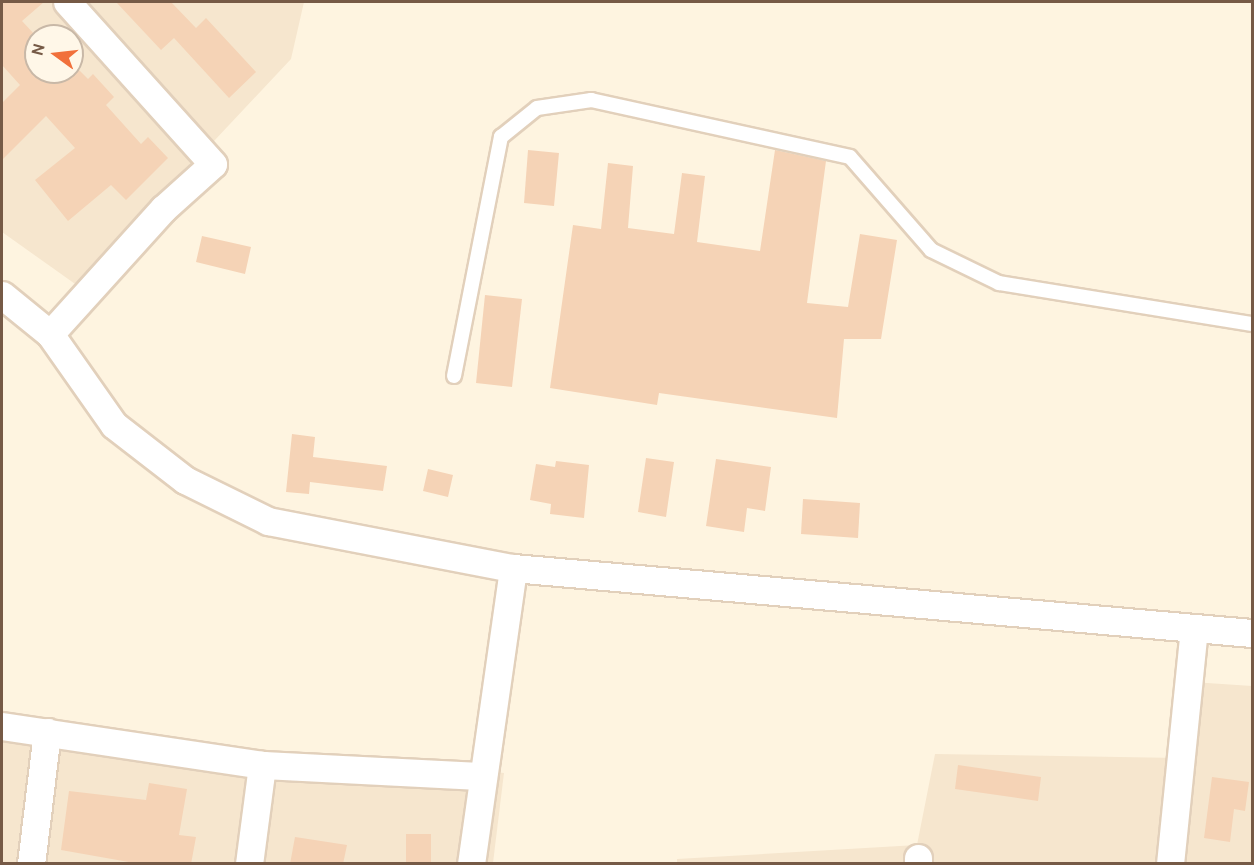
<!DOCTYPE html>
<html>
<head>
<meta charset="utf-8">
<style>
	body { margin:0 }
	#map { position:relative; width:1254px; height:865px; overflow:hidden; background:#fef4e0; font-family:Cabin,sans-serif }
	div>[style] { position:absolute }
	.residential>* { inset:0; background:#f6e6ce }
	.building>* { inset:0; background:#f5d3b6 }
	.roads { filter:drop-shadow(2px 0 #e2d0bb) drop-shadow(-2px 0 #e2d0bb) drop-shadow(0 2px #e2d0bb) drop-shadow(0 -2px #e2d0bb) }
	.lane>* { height:14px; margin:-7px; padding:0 7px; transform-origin:7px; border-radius:7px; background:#fff }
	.street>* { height:27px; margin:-13.5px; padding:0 13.5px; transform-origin:13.5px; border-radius:13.5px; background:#fff }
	span { translate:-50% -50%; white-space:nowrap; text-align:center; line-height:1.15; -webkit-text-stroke:6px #fff7e8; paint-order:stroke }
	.frame { position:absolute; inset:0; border:3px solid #765a46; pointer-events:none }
	.north { position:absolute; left:24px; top:24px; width:60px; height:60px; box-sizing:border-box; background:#fff7e8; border:2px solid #c8b8a7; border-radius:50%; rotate:285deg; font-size:16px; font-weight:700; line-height:24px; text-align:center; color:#765a46 }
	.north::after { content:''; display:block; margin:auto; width:21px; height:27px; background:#f1703b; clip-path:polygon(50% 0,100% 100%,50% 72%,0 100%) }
</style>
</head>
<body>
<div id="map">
	<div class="residential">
		<div style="clip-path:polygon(evenodd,2px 2px,304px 2px,291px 59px,78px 286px,2px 232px,2px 2px,36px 36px,72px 36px,72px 72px,36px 72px,36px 36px)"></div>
		<div style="clip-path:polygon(1192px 682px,1252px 686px,1252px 863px,677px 864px,677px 859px,917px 845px,935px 754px,1179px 758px)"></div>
		<div style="clip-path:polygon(2px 724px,504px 773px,493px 863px,2px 863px)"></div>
	</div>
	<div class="building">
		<div style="clip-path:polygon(2px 2px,44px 2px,22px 21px,36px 36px,36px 72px,69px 72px,72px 76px,72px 63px,88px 79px,93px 74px,114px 97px,106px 105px,141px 144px,148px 137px,168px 158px,126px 200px,111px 185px,68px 221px,35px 180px,75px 148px,46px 116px,2px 160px,2px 103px,20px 85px,2px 65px)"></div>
		<div style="clip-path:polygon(116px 2px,171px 2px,196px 28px,206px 18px,256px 72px,229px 98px,174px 38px,161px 50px)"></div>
		<div style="clip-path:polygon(528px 150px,559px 153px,554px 206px,524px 203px)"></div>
		<div style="clip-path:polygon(775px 150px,826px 161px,807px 303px,848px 307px,860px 234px,897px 240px,881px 339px,844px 339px,837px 418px,659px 393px,657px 405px,550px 388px,573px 225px,601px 229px,608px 163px,633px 166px,628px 228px,674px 234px,682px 173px,705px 176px,697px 242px,760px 251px)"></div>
		<div style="clip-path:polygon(202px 236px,251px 247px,245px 274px,196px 262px)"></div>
		<div style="clip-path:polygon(485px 295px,522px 299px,512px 387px,476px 383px)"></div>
		<div style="clip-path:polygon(292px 434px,315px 437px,313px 457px,387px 466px,383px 491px,310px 482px,309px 494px,286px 492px)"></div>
		<div style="clip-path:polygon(646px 458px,674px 462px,666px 517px,638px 512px)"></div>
		<div style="clip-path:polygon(716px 459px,771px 467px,765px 511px,747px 508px,744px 532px,706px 526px)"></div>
		<div style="clip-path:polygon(556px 461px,589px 465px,584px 518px,550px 514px,551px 504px,530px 500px,536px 464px,555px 467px)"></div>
		<div style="clip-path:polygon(428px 469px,453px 475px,448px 497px,423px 491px)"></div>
		<div style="clip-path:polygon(803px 499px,860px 503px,858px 538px,801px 534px)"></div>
		<div style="clip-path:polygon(958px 765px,1041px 777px,1038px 801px,955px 789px)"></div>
		<div style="clip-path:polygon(1212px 777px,1249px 782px,1245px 811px,1234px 809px,1230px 842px,1204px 838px)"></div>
		<div style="clip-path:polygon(149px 783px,187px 789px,179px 835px,196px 837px,191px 864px,140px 864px,61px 850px,69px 791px,146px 800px)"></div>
		<div style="clip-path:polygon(406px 834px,431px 834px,431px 864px,406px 864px)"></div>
		<div style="clip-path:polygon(295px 837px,347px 845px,343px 864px,290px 864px)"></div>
	</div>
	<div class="roads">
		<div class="lane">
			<div style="left:454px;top:376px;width:244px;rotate:-78.9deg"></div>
			<div style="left:501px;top:137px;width:46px;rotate:-38.9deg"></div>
			<div style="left:537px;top:108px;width:55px;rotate:-8.4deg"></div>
			<div style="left:591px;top:100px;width:265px;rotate:12.4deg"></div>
			<div style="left:850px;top:157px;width:123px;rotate:48.9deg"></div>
			<div style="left:931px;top:250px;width:76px;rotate:25.9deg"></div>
			<div style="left:999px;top:283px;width:256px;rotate:9.2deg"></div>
		</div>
		<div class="street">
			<div style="left:2px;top:295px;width:62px;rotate:39.1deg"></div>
			<div style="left:50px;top:334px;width:111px;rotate:54.9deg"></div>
			<div style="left:114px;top:425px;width:90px;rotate:37.8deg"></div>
			<div style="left:185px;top:480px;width:93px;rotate:26.3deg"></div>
			<div style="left:268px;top:521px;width:249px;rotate:10.9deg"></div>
			<div style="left:513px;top:568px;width:742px;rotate:5.03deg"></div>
			<div style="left:50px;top:334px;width:169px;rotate:-47.9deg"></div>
			<div style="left:163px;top:209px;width:67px;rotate:-42deg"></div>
			<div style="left:213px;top:164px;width:218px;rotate:-132deg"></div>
			<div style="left:2px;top:726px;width:263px;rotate:8.5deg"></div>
			<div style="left:31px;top:864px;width:133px;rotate:-83.1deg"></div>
			<div style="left:249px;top:864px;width:100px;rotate:-82.5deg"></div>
			<div style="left:262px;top:765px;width:219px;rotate:2.9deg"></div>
			<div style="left:471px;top:864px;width:299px;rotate:-81.9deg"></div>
			<div style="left:918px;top:864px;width:6px;rotate:-90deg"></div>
			<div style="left:1170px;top:864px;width:236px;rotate:-84.2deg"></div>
		</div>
	</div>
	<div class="frame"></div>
	<div class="north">N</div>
</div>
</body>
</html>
